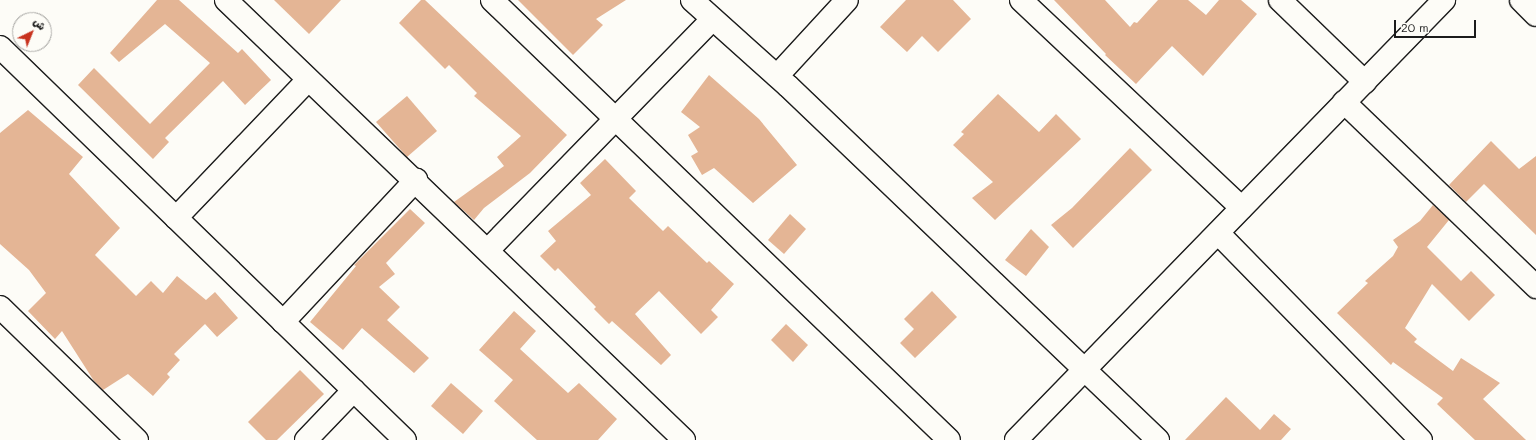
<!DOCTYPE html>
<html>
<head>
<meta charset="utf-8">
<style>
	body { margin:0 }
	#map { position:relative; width:1536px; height:440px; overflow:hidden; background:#fdfcf7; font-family:Mali,"Playpen Sans Arabic",sans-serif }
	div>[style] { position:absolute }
	.building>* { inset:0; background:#e4b595 }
	.roads { filter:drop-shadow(1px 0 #1c1c1c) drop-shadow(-1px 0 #1c1c1c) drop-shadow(0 1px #1c1c1c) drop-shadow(0 -1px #1c1c1c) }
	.street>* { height:22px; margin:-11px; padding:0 11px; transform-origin:11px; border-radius:11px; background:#fdfcf7 }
	.secondary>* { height:22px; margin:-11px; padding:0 11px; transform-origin:11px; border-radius:11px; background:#fdfcf7 }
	span { translate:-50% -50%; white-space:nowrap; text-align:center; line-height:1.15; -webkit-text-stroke:4px #fdfcf7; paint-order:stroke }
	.north { position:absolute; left:12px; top:12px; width:40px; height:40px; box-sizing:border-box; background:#fdfcf7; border:1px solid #a3a29f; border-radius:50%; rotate:43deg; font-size:11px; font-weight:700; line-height:16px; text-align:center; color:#1c1c1c }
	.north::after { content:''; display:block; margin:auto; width:14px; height:18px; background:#c8321e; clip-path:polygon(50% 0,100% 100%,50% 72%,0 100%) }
	.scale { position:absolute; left:1394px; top:20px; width:82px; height:18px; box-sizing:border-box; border:2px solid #1c1c1c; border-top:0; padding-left:5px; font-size:12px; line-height:14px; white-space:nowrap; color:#1c1c1c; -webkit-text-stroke:3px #fdfcf7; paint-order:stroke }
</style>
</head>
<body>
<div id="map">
	<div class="building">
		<div style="clip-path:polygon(157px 0,179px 0,238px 53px,242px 49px,271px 80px,245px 105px,223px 81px,165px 138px,169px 142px,153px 159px,78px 85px,94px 68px,150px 124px,210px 63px,165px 24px,119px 62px,110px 53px)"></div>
		<div style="clip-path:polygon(274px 0,341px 0,309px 34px)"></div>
		<div style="clip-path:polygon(421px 0,425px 0,567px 135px,530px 173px,484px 208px,474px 220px,454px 202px,504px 166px,497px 157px,521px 136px,474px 96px,477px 93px,449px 65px,445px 69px,399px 23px)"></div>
		<div style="clip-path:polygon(518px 0,626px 0,596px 19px,603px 25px,573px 55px)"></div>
		<div style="clip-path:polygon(906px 0,953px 0,971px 19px,938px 52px,922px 36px,907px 52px,880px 27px)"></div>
		<div style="clip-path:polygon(1054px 0,1105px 0,1130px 27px,1134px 22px,1137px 23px,1158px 0,1188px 0,1206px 15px,1219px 0,1241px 0,1257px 14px,1203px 76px,1172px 46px,1136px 84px,1105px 55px,1106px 54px)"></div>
		<div style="clip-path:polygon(709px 75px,759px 119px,797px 165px,753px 203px,714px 168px,702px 175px,691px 156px,698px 152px,688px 135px,700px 127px,681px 112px)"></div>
		<div style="clip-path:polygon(998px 94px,1039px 132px,1056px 114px,1081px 139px,995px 220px,972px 198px,993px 182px,953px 145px,964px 134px,961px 132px)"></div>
		<div style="clip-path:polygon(407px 96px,437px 131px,407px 157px,376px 122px)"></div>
		<div style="clip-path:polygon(28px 110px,83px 157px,69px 174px,120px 228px,95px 255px,136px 296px,151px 281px,163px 293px,177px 276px,206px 300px,215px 292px,238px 318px,217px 337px,205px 324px,174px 354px,180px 360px,167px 374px,170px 377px,153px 396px,128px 374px,103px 390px,94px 381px,62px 331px,55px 339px,28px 311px,46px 293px,29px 270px,0 244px,0 133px)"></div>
		<div style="clip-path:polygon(1491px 141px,1519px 169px,1536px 156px,1536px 235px,1484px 184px,1466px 202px,1449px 185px)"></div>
		<div style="clip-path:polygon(1130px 148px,1152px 170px,1073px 248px,1051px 225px,1072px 208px)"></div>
		<div style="clip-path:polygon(605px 159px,636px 191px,629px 198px,663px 231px,668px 226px,707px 263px,709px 261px,734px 284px,711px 310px,718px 317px,701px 334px,659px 291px,635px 314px,671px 355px,661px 365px,612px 321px,609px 324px,594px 309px,596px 307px,558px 268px,555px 271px,540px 256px,556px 241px,548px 231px,591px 195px,580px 183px)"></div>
		<div style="clip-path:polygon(1433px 205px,1449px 220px,1427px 247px,1461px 281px,1471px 271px,1495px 295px,1469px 321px,1432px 284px,1405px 328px,1417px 339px,1414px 342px,1453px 371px,1461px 358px,1500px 383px,1483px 399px,1526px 440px,1475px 440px,1437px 404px,1443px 398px,1393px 362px,1391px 365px,1337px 313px,1368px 283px,1365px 281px,1393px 256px,1398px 247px,1393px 240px,1420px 221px)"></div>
		<div style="clip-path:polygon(410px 209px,425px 223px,386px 263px,395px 274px,379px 287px,400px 307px,387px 320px,429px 358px,414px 373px,362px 328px,343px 350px,310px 322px,356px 266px,354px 265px)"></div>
		<div style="clip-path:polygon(790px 214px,806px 229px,784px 254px,768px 240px)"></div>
		<div style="clip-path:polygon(1031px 229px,1049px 247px,1026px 276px,1005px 260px)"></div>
		<div style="clip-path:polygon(932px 291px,957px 317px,915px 358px,900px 343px,914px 329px,904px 319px)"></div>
		<div style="clip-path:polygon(514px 311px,536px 331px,520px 349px,568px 393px,579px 383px,617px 419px,598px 440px,537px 440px,494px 401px,513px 380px,479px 350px)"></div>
		<div style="clip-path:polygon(786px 324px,808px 345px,793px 362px,771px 340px)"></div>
		<div style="clip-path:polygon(300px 370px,324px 394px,277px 440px,266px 440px,248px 422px)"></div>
		<div style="clip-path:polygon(451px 383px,483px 411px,463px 434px,431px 406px)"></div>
		<div style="clip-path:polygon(1226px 397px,1260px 430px,1274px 414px,1291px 429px,1281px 440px,1185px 440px)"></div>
	</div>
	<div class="roads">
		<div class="street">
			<div style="left:226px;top:0;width:635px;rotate:43.85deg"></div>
			<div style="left:492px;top:0;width:634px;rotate:43.91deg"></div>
			<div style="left:692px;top:0;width:129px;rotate:41.9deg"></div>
			<div style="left:788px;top:86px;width:512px;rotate:43.73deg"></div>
			<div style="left:1021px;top:0;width:303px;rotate:43.3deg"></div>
			<div style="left:1280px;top:0;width:118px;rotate:44deg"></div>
			<div style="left:1521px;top:0;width:21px;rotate:45deg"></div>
			<div style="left:0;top:47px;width:564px;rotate:44.14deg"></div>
			<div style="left:777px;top:76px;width:103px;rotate:-47.4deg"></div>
			<div style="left:1344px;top:102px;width:267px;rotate:43.9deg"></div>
			<div style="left:176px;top:218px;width:191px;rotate:-46.3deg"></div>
			<div style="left:1218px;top:233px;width:290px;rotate:45.6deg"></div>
			<div style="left:488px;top:250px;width:322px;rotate:-45.8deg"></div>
			<div style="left:0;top:307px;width:191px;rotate:44.2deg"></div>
			<div style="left:283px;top:322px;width:195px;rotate:-46.9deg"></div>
			<div style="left:306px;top:440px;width:69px;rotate:-46.2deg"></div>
		</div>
		<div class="secondary">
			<div style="left:1016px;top:440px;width:614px;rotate:-45.79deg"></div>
		</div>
	</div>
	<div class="north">ش</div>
	<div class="scale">20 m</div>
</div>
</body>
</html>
